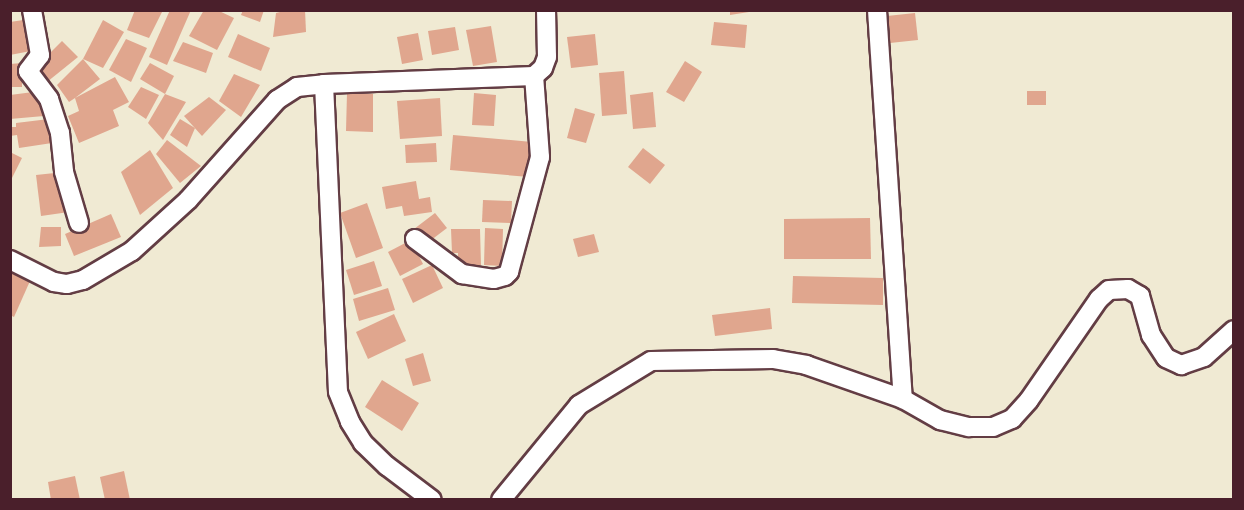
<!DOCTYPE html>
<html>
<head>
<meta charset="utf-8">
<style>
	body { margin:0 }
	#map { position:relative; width:1244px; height:510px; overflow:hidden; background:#f0ead3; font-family:Sriracha,sans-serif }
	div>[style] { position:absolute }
	.building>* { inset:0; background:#e0a68e }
	.roads { filter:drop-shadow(2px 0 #633d44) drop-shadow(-2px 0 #633d44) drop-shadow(0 2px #633d44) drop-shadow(0 -2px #633d44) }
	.street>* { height:18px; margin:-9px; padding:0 9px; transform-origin:9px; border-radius:9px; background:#fff }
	span { translate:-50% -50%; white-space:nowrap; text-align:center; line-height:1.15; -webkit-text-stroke:5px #f7f3e8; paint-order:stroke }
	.frame { position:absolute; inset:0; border:12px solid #4a1f2b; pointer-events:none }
</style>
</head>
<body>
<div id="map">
	<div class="building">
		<div style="clip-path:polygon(135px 10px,162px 12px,149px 38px,127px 30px)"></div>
		<div style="clip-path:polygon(170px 10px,191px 10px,167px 65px,149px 57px)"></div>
		<div style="clip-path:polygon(204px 10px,217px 10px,234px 18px,217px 50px,189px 36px)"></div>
		<div style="clip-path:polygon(243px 10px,264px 10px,260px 22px,241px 15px)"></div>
		<div style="clip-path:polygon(288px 10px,305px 10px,306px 32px,273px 37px,276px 13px)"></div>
		<div style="clip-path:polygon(730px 10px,749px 10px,749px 12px,730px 15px)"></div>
		<div style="clip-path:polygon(915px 13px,918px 40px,890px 43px,887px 16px)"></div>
		<div style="clip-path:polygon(30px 19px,36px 50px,10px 55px,10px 22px)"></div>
		<div style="clip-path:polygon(103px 20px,124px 32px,103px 68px,83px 59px)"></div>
		<div style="clip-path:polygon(714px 22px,747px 25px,745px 48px,711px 45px)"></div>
		<div style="clip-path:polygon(491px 26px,497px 62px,473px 66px,466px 30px)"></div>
		<div style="clip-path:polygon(455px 27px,459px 50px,432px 55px,428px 31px)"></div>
		<div style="clip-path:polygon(418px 33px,423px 60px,402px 64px,397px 37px)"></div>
		<div style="clip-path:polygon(238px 34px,270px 48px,261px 71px,228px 57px)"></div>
		<div style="clip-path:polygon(595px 34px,598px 65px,571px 68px,567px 37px)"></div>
		<div style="clip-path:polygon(126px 39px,147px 48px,131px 82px,109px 70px)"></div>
		<div style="clip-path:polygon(62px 41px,78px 57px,47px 82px,36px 67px)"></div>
		<div style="clip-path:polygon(183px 42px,213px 53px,206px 73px,173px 61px)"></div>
		<div style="clip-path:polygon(83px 59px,100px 79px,75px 98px,115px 77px,129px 102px,113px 110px,119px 126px,79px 143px,68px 116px,79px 111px,75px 98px,69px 102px,57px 85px)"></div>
		<div style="clip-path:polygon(685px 61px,702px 72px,684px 102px,666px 92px)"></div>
		<div style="clip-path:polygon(22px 63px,22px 87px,10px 87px,10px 64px)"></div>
		<div style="clip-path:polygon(150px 63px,174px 76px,165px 94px,140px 79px)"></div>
		<div style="clip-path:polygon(624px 71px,627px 114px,602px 116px,599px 73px)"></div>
		<div style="clip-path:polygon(234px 74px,260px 85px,241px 117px,219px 101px)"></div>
		<div style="clip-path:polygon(141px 87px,159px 95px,146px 119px,128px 107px)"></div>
		<div style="clip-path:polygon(41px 91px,44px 116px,10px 119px,10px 95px)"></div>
		<div style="clip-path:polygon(1027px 91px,1046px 91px,1046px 105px,1027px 105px)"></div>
		<div style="clip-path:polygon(653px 92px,656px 127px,633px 129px,630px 95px)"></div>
		<div style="clip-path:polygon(347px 93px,373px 94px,373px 132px,346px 131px)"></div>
		<div style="clip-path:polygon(474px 93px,496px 95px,494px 126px,472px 125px)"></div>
		<div style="clip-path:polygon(165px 94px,186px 102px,163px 140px,148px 123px)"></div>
		<div style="clip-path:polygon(209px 97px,226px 110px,202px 136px,184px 116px)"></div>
		<div style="clip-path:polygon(440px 98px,442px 136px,400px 139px,397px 101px)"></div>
		<div style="clip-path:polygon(575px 108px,595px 114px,586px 143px,567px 138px)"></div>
		<div style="clip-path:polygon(49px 119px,52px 143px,19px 148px,17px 135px,10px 136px,10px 127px,16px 127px,16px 123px)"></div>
		<div style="clip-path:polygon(180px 119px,195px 128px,187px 147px,170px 135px)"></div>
		<div style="clip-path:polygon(453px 135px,532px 142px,529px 177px,450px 170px)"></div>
		<div style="clip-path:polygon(167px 140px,201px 166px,180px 183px,156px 154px)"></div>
		<div style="clip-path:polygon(436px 143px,437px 162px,406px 163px,405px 145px)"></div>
		<div style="clip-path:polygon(643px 148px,665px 165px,650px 184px,628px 167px)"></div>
		<div style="clip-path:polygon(150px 150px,173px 188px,140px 215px,121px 172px)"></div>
		<div style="clip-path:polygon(10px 152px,22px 158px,10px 182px)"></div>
		<div style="clip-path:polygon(64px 172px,69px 212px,41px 216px,36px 175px)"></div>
		<div style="clip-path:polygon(416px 181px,419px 199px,430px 197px,432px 212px,404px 216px,402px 206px,386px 209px,382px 187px)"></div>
		<div style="clip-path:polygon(483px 200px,512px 201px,511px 223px,482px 222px)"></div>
		<div style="clip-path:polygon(367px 203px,383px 248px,356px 258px,340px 213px)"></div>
		<div style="clip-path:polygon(435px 213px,447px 228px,426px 244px,414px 229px)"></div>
		<div style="clip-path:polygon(111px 214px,121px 237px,74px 256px,65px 234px)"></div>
		<div style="clip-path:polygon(870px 218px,871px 259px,784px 259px,784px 219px)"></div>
		<div style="clip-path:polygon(41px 227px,61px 227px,61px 246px,39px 247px)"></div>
		<div style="clip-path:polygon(485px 228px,503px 229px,502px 266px,484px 265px)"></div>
		<div style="clip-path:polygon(451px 229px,480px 229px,481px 265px,458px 265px,458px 253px,452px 253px)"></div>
		<div style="clip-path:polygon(594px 234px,599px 252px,578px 257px,573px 239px)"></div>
		<div style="clip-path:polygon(411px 240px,423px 264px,400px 276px,388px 252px)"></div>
		<div style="clip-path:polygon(374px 261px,382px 286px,354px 295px,346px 270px)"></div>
		<div style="clip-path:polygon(432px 265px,443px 288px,413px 303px,402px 279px)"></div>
		<div style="clip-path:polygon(10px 272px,30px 281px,14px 317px,10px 315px)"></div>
		<div style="clip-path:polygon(793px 276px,883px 278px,883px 305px,792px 303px)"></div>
		<div style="clip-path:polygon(388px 288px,395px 310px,359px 321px,353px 299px)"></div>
		<div style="clip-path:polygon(770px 308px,772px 329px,715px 336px,712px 315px)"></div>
		<div style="clip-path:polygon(394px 314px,406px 341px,368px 359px,356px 332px)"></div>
		<div style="clip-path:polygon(423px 353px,431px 381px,413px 386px,405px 359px)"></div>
		<div style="clip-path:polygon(382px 380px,419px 403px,402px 431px,365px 407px)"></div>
		<div style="clip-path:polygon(124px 471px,130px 500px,105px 500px,100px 477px)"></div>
		<div style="clip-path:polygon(75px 476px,80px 500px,51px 500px,48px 482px)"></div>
	</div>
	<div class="roads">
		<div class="street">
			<div style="left:32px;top:10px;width:46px;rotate:79.9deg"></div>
			<div style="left:40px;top:55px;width:20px;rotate:127deg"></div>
			<div style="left:28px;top:71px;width:35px;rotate:53deg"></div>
			<div style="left:49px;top:99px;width:36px;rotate:72deg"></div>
			<div style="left:60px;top:133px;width:39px;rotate:84deg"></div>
			<div style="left:64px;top:172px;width:53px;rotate:73.6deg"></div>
			<div style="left:877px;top:10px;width:390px;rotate:86.2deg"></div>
			<div style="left:324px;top:84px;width:210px;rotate:-2.2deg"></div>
			<div style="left:534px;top:76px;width:12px;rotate:-42deg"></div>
			<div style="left:543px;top:68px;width:12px;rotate:-70deg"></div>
			<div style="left:547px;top:57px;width:47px;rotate:-91.2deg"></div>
			<div style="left:415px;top:239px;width:59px;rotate:36.7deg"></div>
			<div style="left:462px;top:274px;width:32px;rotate:9deg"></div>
			<div style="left:494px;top:279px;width:11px;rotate:-15deg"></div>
			<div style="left:505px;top:276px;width:6px;rotate:-45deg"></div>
			<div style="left:509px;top:272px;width:119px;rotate:-74.9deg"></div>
			<div style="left:540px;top:157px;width:81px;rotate:-94.2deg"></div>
			<div style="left:10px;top:260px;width:49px;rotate:26.6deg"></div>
			<div style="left:54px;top:282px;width:13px;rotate:9deg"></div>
			<div style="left:67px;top:284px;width:16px;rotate:-14deg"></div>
			<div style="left:83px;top:280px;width:57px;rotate:-30.6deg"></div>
			<div style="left:132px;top:251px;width:76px;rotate:-42.3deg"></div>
			<div style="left:188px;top:200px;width:134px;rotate:-48.3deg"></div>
			<div style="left:277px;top:100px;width:24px;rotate:-33deg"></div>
			<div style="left:297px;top:87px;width:27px;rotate:-6deg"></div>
			<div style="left:324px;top:84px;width:308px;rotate:87.4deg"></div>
			<div style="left:338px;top:392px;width:32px;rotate:68deg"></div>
			<div style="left:350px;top:422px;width:25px;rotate:58deg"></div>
			<div style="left:363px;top:443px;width:33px;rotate:44deg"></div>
			<div style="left:387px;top:466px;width:56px;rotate:37.1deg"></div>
			<div style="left:501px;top:500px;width:123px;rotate:-50.6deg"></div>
			<div style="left:579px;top:405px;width:84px;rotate:-31.4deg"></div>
			<div style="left:651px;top:361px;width:122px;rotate:-0.9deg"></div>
			<div style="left:773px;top:359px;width:34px;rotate:10deg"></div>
			<div style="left:806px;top:365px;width:103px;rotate:19.3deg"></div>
			<div style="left:903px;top:399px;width:43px;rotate:29.6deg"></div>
			<div style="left:940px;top:420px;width:30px;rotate:14deg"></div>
			<div style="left:969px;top:427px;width:24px"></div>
			<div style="left:993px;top:427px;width:21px;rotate:-23deg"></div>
			<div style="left:1012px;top:419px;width:25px;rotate:-48deg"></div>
			<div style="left:1029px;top:400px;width:123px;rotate:-55.3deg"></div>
			<div style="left:1099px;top:299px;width:13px;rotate:-42deg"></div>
			<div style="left:1109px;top:290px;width:19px;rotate:-3deg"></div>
			<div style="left:1128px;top:289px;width:14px;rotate:30deg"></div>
			<div style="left:1140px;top:296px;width:41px;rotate:74.2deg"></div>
			<div style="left:1151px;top:335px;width:27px;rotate:57deg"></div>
			<div style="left:1166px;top:358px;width:17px;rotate:25deg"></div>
			<div style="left:1181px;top:365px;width:24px;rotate:-19deg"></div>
			<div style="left:1204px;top:357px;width:40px;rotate:-42deg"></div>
		</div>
	</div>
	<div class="frame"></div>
</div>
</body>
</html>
